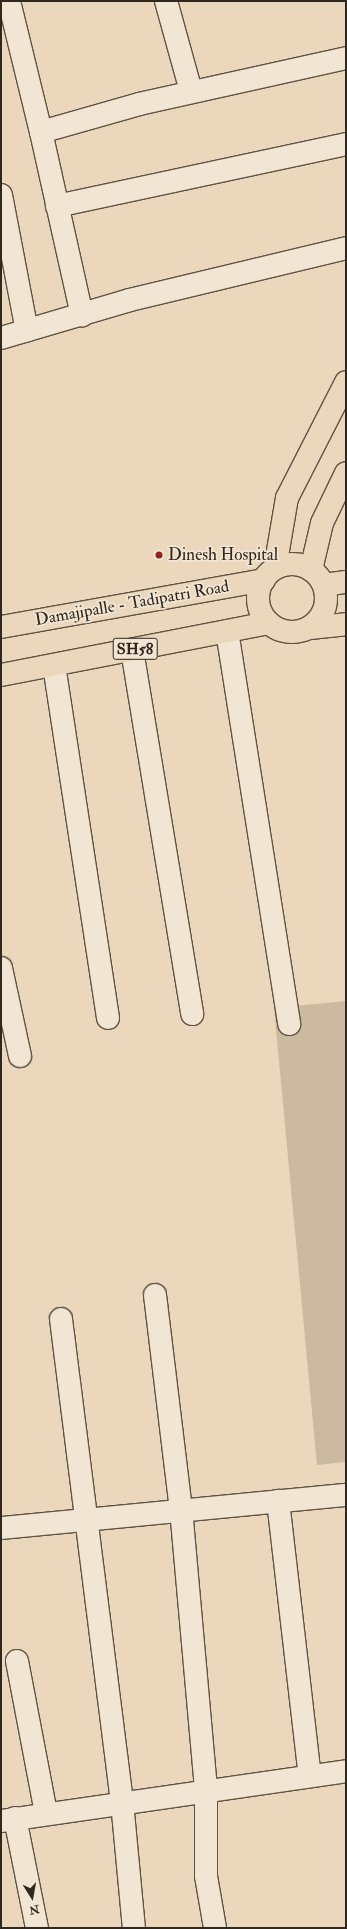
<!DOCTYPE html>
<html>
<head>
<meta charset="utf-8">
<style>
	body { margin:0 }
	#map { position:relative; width:347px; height:1929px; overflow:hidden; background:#ebd7bb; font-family:"IM FELL Double Pica",serif }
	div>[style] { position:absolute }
	.green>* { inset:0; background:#cbb9a0 }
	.roads { filter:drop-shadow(1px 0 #5f5344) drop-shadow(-1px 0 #5f5344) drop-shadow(0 1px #5f5344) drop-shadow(0 -1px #5f5344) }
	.street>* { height:22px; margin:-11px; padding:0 11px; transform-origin:11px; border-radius:11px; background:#f2e5d3 }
	.primary>* { height:22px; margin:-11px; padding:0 11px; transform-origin:11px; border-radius:11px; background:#ebd7bb }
	.primary>.ring { margin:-11px; padding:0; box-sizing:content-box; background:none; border:22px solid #ebd7bb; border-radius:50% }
	.dots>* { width:11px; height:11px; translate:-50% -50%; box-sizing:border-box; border:2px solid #f2e5d3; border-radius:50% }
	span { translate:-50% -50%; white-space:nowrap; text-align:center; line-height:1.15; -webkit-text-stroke:3.5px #f2e5d3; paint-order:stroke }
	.shield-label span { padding:1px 3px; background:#f2e5d3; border:1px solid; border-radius:3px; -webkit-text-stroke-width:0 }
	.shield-label { font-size:16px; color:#30271d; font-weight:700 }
	.poi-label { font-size:17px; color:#30271d }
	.left { translate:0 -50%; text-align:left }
	.street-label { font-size:17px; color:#30271d }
	.frame { position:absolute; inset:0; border:2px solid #30271d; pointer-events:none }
	.north { position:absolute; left:12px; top:1877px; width:40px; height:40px; -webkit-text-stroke:3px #f2e5d3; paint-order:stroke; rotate:169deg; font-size:11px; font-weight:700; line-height:16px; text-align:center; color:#30271d }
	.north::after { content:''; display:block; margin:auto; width:14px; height:18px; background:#30271d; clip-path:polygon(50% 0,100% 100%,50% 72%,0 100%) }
</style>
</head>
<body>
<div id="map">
	<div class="green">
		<div style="clip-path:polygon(346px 1001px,346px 1462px,317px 1465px,274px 1008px)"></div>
	</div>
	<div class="roads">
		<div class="street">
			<div style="left:9px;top:1px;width:135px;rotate:76.3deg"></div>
			<div style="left:41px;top:132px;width:102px;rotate:-15.9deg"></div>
			<div style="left:139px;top:104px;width:212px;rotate:-12.5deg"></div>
			<div style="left:166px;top:1px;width:93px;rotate:74.5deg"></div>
			<div style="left:41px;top:132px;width:188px;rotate:77.4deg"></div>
			<div style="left:1px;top:195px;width:138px;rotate:79.2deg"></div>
			<div style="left:57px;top:206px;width:296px;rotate:-12.1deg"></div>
			<div style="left:1px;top:338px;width:134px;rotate:-16.4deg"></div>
			<div style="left:130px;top:300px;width:222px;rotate:-13.5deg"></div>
			<div style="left:227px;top:631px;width:398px;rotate:81deg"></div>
			<div style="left:132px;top:650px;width:369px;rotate:80.6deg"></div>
			<div style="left:54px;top:665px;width:357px;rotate:81.3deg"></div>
			<div style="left:1px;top:968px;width:90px;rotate:77.8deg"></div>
			<div style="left:155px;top:1295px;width:216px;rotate:83.1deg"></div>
			<div style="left:181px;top:1509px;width:282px;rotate:84.9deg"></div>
			<div style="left:206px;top:1790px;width:86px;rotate:90deg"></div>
			<div style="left:206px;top:1876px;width:53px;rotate:80.2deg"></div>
			<div style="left:61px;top:1319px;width:487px;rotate:82.8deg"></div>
			<div style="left:122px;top:1802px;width:127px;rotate:84.6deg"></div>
			<div style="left:278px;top:1501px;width:277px;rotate:83.4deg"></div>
			<div style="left:1px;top:1528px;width:347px;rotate:-5.5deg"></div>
			<div style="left:17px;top:1661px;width:155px;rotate:79.2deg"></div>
			<div style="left:15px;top:1818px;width:112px;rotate:78.7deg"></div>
			<div style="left:1px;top:1821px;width:349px;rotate:-8.2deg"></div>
		</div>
		<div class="primary">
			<div class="ring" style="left:258px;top:564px;width:46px;height:46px"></div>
			<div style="left:275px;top:568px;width:71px;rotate:-80.3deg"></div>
			<div style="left:287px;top:498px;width:130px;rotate:-63deg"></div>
			<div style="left:311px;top:570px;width:48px;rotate:-76.8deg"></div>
			<div style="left:322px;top:523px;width:55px;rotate:-64.4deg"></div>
			<div style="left:324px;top:585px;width:22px;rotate:-8deg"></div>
			<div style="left:1px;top:627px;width:267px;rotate:-10.1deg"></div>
			<div style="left:310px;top:628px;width:36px;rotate:-6deg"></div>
			<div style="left:1px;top:675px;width:273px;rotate:-11deg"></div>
		</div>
	</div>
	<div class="dots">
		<div style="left:159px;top:555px;background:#8f2418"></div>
	</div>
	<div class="shield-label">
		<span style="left:135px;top:649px">SH58</span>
	</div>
	<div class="poi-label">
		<span class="left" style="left:168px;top:555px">Dinesh Hospital</span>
	</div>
	<div class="street-label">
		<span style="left:132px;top:603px;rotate:-10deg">Damajipalle - Tadipatri Road</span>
	</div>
	<div class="frame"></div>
	<div class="north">N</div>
</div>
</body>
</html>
